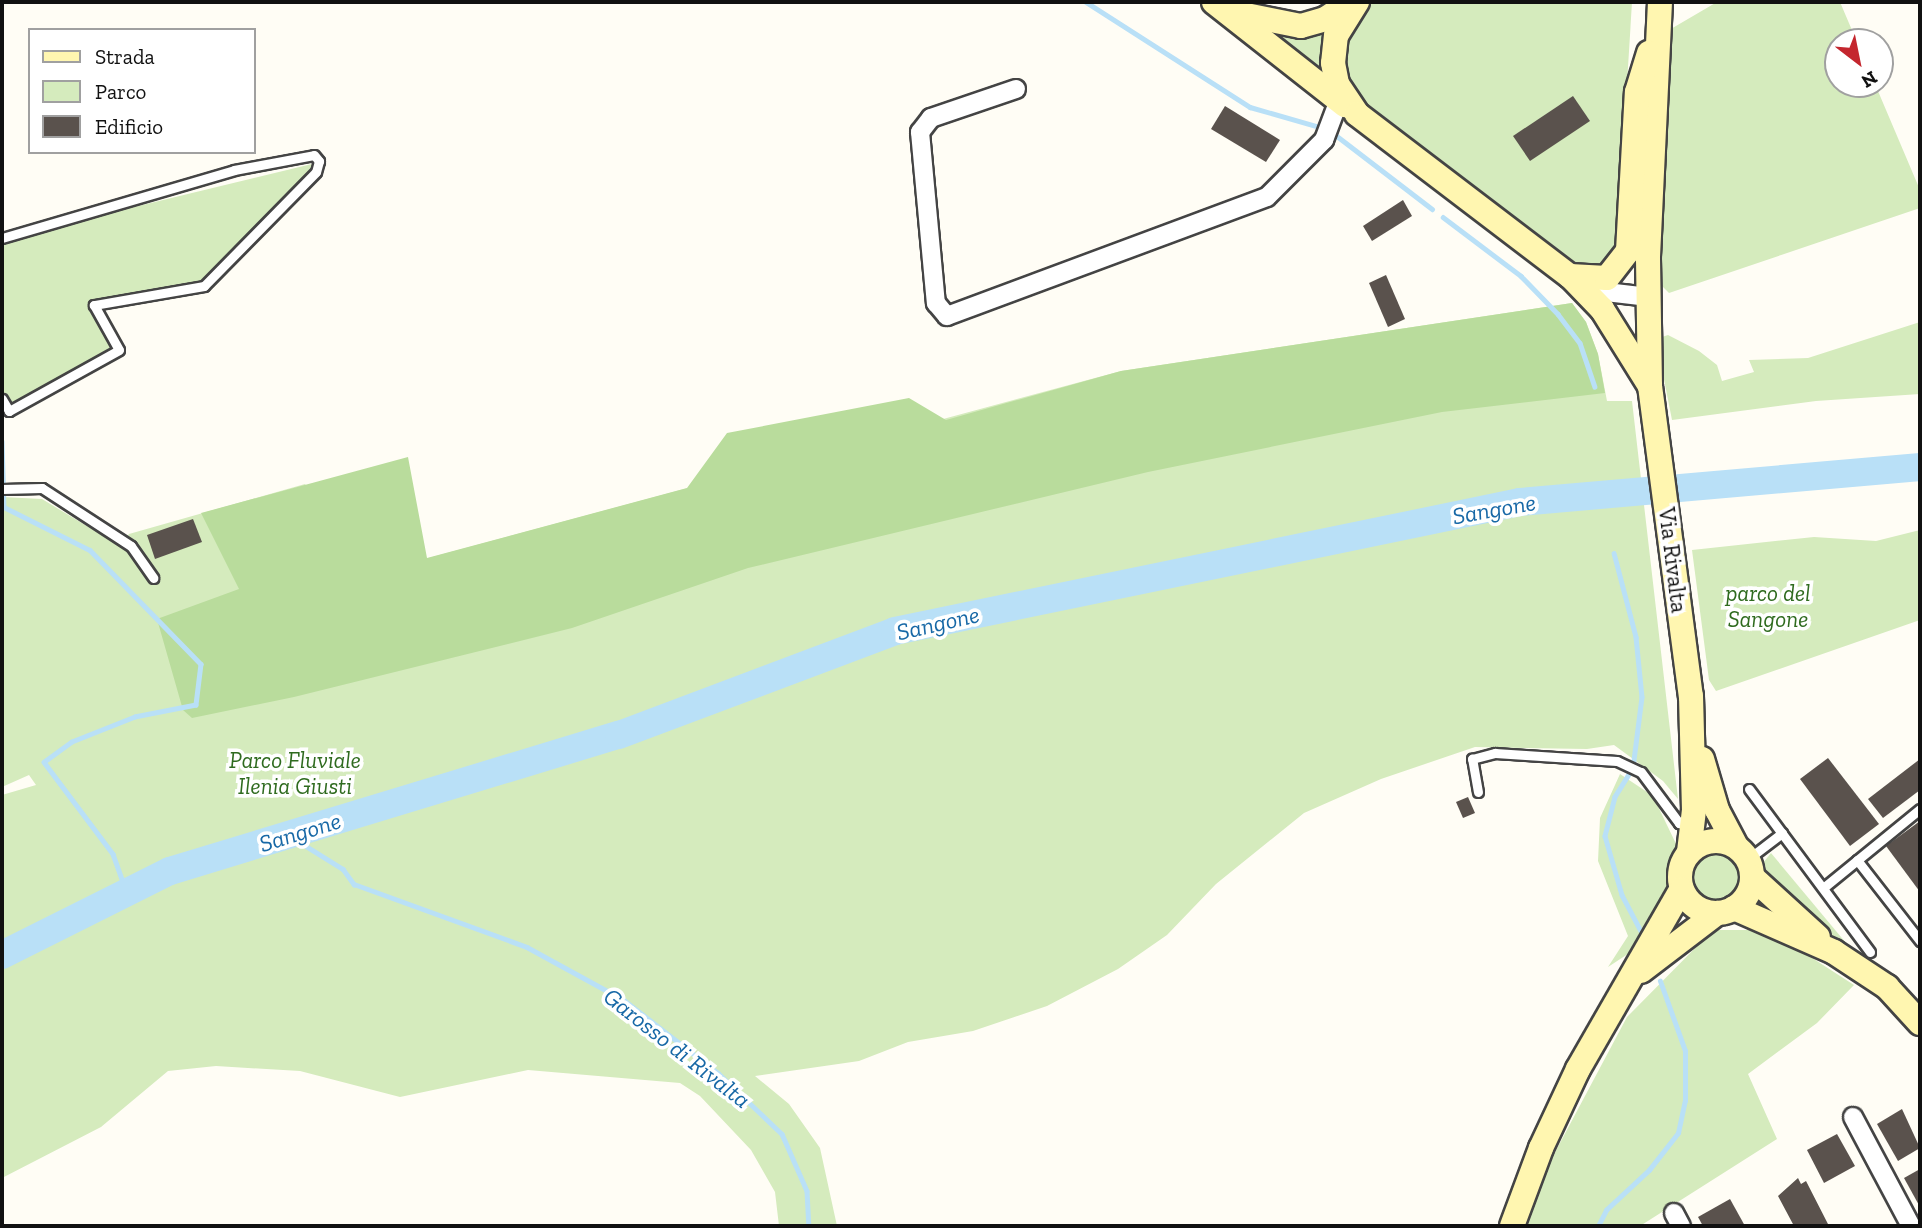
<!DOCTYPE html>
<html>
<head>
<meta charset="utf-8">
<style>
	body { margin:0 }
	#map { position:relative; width:1922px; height:1228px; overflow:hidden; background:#fffdf5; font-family:"Zilla Slab",serif }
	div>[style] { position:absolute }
	.green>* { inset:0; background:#d5ebbd }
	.round { border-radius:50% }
	.forest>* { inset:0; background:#b9dc9c }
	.stream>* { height:4.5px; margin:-2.25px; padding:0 2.25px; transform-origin:2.25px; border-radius:2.25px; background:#b9e0f7 }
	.river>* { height:28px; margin:-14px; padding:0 14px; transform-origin:14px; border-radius:14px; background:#b9e0f7 }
	.building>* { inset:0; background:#5a524d }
	.roads { filter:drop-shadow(2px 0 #444) drop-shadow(-2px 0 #444) drop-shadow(0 2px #444) drop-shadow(0 -2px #444) }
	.lane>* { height:9px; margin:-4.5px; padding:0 4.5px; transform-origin:4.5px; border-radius:4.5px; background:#fff }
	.street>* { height:18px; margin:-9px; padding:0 9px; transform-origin:9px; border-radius:9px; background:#fff }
	.secondary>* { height:24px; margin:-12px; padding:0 12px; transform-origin:12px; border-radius:12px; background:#fff6b0 }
	.secondary>.ring { margin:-12px; padding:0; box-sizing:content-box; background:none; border:24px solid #fff6b0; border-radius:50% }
	span { translate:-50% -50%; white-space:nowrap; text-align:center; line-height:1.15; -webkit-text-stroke:7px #fff; paint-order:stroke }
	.street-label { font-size:23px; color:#111 }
	.park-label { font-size:23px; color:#2f6b1f; font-style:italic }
	.water-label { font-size:24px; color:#1768a6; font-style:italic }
	.frame { position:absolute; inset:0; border:4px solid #111; pointer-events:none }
	.legend { position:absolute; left:28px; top:28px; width:228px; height:126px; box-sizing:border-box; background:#fff; border:2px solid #a0a0a0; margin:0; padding:9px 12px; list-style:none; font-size:21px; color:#111 }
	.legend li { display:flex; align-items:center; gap:14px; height:35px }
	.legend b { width:35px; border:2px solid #a0a0a0 }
	.north { position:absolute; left:1824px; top:28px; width:70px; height:70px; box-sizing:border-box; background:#fff; border:2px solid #a0a0a0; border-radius:50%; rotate:148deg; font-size:19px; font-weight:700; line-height:28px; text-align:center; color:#111 }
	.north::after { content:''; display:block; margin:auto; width:24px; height:32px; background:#c4262e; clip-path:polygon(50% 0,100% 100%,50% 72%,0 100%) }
</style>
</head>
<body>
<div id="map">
	<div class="green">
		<div style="clip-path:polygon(1367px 2px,1632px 2px,1617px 247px,1604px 268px,1584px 272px,1363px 109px,1345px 81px,1344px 38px)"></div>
		<div style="clip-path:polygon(1717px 2px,1840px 2px,1857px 42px,1838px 42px,1838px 84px,1875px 84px,1920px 190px,1920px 208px,1669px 293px,1661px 285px,1656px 257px,1664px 33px)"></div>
		<div style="clip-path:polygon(1334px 22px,1322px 75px,1263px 37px,1271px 30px)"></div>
		<div style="clip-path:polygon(316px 163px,206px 285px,92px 305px,116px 350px,14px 409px,2px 389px,2px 239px)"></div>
		<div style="clip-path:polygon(1572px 303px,1586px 322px,1598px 354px,1607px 401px,1632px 401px,1678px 799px,1663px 781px,1614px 745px,1587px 749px,1475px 747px,1381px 779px,1304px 813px,1216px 884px,1167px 935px,1118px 969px,1047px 1006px,973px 1031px,908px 1042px,859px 1061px,755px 1076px,789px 1104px,820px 1148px,837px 1226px,779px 1226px,775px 1192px,751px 1150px,700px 1096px,680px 1083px,528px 1070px,400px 1097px,300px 1071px,216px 1066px,168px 1071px,101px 1127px,2px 1178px,2px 795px,36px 785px,29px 775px,2px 787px,2px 497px,42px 499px,120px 546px,129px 534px,305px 484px,377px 572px,1121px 371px)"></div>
		<div style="clip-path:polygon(1920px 322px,1920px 394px,1816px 401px,1672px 420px,1656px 339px,1668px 335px,1699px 351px,1717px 365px,1722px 381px,1754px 372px,1749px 360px,1808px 358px)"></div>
		<div style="clip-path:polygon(1920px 530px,1920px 620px,1716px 691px,1709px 680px,1692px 550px,1814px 537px,1876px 541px)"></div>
		<div style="clip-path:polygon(1620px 774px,1653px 796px,1679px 850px,1668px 904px,1637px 948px,1608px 967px,1628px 936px,1598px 861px,1600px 818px)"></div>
		<div style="clip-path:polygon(1771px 853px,1846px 943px,1826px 933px,1765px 878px,1763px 863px)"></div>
		<div class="round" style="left:1693px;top:855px;width:46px;height:46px"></div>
		<div style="clip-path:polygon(1713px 930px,1755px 930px,1806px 954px,1854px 985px,1817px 1023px,1748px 1074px,1777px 1139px,1640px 1226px,1526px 1226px,1544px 1173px,1627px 1017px)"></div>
	</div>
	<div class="forest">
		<div style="clip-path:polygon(1572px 303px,1586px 322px,1598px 354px,1605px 393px,1442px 412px,1148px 472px,748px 568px,572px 628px,294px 697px,192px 718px,183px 710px,157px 619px,239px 589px,201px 513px,408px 457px,427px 558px,687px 488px,727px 433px,909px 398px,946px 420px,1121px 371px)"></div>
	</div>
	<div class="stream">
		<div style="left:1086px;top:2px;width:195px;rotate:32.6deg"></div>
		<div style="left:1250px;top:107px;width:76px;rotate:16deg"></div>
		<div style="left:1337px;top:136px;width:120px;rotate:37.5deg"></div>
		<div style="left:1443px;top:217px;width:98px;rotate:37.1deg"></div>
		<div style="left:1521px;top:276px;width:53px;rotate:45.8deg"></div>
		<div style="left:1558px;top:314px;width:36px;rotate:53deg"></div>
		<div style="left:1580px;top:343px;width:46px;rotate:71.2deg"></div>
		<div style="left:2px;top:441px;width:66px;rotate:88.3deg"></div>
		<div style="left:4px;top:507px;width:96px;rotate:26.6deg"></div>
		<div style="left:90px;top:550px;width:159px;rotate:45.8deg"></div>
		<div style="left:201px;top:664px;width:41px;rotate:97deg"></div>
		<div style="left:196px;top:705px;width:62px;rotate:168.9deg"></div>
		<div style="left:135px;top:717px;width:68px;rotate:158.4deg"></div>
		<div style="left:72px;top:742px;width:34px;rotate:144deg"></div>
		<div style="left:44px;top:762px;width:115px;rotate:53.1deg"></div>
		<div style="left:113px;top:854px;width:41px;rotate:70.3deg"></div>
		<div style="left:1614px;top:553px;width:87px;rotate:75.3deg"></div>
		<div style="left:1636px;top:637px;width:60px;rotate:84.3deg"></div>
		<div style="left:1642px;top:697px;width:72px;rotate:97.2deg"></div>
		<div style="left:1633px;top:768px;width:34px;rotate:122deg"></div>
		<div style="left:1615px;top:797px;width:40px;rotate:104.4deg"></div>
		<div style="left:1605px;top:836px;width:61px;rotate:73.9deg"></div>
		<div style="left:1622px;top:895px;width:43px;rotate:62.2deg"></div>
		<div style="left:293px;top:838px;width:59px;rotate:31.8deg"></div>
		<div style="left:343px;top:869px;width:19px;rotate:54deg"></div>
		<div style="left:354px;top:884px;width:184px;rotate:20deg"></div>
		<div style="left:527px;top:947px;width:111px;rotate:28.7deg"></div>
		<div style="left:624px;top:1000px;width:119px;rotate:37.8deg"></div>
		<div style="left:718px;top:1073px;width:88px;rotate:43.6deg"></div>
		<div style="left:782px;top:1134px;width:62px;rotate:66.3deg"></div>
		<div style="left:807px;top:1191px;width:35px;rotate:87deg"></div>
		<div style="left:1598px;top:1226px;width:18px;rotate:-63deg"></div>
		<div style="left:1606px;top:1210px;width:59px;rotate:-42.9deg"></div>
		<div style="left:1649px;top:1170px;width:47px;rotate:-51.9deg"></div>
		<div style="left:1678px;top:1133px;width:33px;rotate:-78deg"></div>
		<div style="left:1685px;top:1101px;width:50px;rotate:-90deg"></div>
		<div style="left:1685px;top:1051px;width:74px;rotate:-109.7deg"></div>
	</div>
	<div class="river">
		<div style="left:2px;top:955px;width:188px;rotate:-26.6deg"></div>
		<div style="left:170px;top:871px;width:469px;rotate:-16.9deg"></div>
		<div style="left:619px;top:735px;width:295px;rotate:-20.6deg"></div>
		<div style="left:895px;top:631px;width:638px;rotate:-11.66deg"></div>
		<div style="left:1520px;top:502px;width:402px;rotate:-5deg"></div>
	</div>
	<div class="building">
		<div style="clip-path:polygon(1573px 96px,1590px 121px,1530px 161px,1513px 136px)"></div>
		<div style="clip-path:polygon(1225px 106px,1280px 140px,1266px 162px,1211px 129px)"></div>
		<div style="clip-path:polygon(1403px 200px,1412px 216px,1372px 241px,1363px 226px)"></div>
		<div style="clip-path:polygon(1386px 275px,1405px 319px,1388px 327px,1369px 283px)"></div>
		<div style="clip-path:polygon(193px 519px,202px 542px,155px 559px,147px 535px)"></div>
		<div style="clip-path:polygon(1828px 758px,1879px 824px,1850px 846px,1800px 779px)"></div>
		<div style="clip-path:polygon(1920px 759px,1920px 790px,1883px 818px,1868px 799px)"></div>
		<div style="clip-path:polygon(1468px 797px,1475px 813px,1463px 818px,1456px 802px)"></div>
		<div style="clip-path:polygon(1920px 821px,1920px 892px,1886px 846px)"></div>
		<div style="clip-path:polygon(1902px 1109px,1920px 1148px,1898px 1161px,1877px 1124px)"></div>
		<div style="clip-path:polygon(1837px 1134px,1855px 1166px,1824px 1183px,1807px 1150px)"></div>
		<div style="clip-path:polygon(1920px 1169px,1920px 1207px,1904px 1178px)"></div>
		<div style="clip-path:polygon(1798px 1178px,1801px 1184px,1806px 1181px,1829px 1226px,1794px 1226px,1778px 1196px)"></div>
		<div style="clip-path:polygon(1730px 1199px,1745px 1226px,1703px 1226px,1698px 1217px)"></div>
	</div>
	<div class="roads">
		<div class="lane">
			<div style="left:2px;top:238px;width:242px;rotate:-16.3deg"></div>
			<div style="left:234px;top:170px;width:81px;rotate:-10.6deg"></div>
			<div style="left:314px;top:155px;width:8px;rotate:50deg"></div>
			<div style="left:319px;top:161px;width:11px;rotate:105deg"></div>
			<div style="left:316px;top:172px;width:160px;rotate:134.5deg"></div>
			<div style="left:204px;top:286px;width:112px;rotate:170.2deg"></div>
			<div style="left:94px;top:305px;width:51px;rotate:60.9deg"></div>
			<div style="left:119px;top:350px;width:126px;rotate:151deg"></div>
			<div style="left:9px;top:411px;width:14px;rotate:-120deg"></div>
			<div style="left:2px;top:489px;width:40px;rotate:-1.4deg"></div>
			<div style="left:42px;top:488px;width:106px;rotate:33.1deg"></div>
			<div style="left:131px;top:546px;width:39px;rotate:55deg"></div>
			<div style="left:1749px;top:789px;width:203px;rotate:53.4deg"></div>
			<div style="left:1478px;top:792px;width:34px;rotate:-100deg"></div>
			<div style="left:1472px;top:759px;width:24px;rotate:-15deg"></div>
			<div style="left:1495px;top:753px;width:122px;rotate:3.8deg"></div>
			<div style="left:1617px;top:761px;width:26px;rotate:25deg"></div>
			<div style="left:1641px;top:772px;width:64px;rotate:53.3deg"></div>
			<div style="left:1679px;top:823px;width:13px"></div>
			<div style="left:1748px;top:859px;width:43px;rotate:-37.4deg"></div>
			<div style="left:1857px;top:860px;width:103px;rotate:52.1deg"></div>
			<div style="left:1823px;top:888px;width:125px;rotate:-39.2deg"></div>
		</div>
		<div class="street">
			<div style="left:1016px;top:89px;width:90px;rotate:161.2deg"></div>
			<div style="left:931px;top:118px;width:18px;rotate:128deg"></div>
			<div style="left:920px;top:132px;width:172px;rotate:84.7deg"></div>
			<div style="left:936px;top:303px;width:17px;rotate:50deg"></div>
			<div style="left:947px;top:316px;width:341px;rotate:-20.4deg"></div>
			<div style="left:1267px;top:197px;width:81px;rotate:-45deg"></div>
			<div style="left:1324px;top:140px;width:43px;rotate:-69.4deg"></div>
			<div style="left:1580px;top:280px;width:29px;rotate:25deg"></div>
			<div style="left:1606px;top:292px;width:43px;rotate:6.6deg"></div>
			<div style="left:1853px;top:1117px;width:123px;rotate:62deg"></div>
			<div style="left:1674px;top:1213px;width:15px;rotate:62deg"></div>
		</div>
		<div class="secondary">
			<div style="left:1214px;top:2px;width:167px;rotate:38.2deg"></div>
			<div style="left:1357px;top:2px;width:39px;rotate:122deg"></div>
			<div style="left:1336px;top:35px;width:28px;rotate:96deg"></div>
			<div style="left:1333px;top:63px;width:21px;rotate:79deg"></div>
			<div style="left:1337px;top:84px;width:36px;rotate:56deg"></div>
			<div style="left:1357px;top:114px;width:268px;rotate:37.3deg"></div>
			<div style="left:1570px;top:276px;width:46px;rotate:45.9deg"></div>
			<div style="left:1602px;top:309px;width:91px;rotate:58.1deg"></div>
			<div style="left:1660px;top:2px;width:257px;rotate:92.7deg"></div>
			<div style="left:1648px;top:259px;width:127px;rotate:89.1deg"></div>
			<div style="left:1650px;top:386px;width:313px;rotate:82.5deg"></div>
			<div style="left:1691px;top:696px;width:114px;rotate:88.5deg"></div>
			<div style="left:1694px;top:810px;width:42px;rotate:96.8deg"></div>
			<div style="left:1236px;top:13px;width:66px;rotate:11.3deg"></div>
			<div style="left:1301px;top:26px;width:25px;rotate:-16deg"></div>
			<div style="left:1325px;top:19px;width:31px;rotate:-33deg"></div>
			<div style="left:1570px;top:276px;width:37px;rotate:3deg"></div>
			<div style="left:1607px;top:278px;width:34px;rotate:-52deg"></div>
			<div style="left:1628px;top:251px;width:159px;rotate:-86.8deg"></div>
			<div style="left:1637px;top:92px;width:41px;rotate:-72.9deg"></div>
			<div style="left:1702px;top:759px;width:53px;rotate:73.6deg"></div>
			<div style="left:1717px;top:810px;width:41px;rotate:62.2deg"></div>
			<div class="ring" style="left:1680px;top:841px;width:48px;height:48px"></div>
			<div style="left:1752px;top:877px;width:89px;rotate:42.3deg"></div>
			<div style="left:1734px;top:908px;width:109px;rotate:23.7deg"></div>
			<div style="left:1834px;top:952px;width:64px;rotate:33.4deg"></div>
			<div style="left:1887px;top:987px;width:49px;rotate:47.5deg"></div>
			<div style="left:1641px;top:971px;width:96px;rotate:-37.3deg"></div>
			<div style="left:1512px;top:1226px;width:83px;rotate:-69.6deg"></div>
			<div style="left:1541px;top:1148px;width:87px;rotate:-64.9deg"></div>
			<div style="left:1578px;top:1069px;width:207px;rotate:-60.1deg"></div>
		</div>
	</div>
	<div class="street-label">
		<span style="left:1673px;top:560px;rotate:83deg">Via Rivalta</span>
	</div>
	<div class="park-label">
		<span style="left:1768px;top:606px">parco del<br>Sangone</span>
		<span style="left:295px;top:773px">Parco Fluviale<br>Ilenia Giusti</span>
	</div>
	<div class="water-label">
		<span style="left:1494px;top:509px;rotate:-10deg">Sangone</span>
		<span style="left:938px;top:623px;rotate:-13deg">Sangone</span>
		<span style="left:300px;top:832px;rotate:-17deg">Sangone</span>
		<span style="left:677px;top:1048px;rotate:38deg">Garosso di Rivalta</span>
	</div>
	<div class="frame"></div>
	<ul class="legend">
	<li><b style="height:9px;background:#fff6b0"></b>Strada</li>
	<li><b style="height:19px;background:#d5ebbd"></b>Parco</li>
	<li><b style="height:19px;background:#5a524d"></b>Edificio</li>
	</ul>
	<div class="north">N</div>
</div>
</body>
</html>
